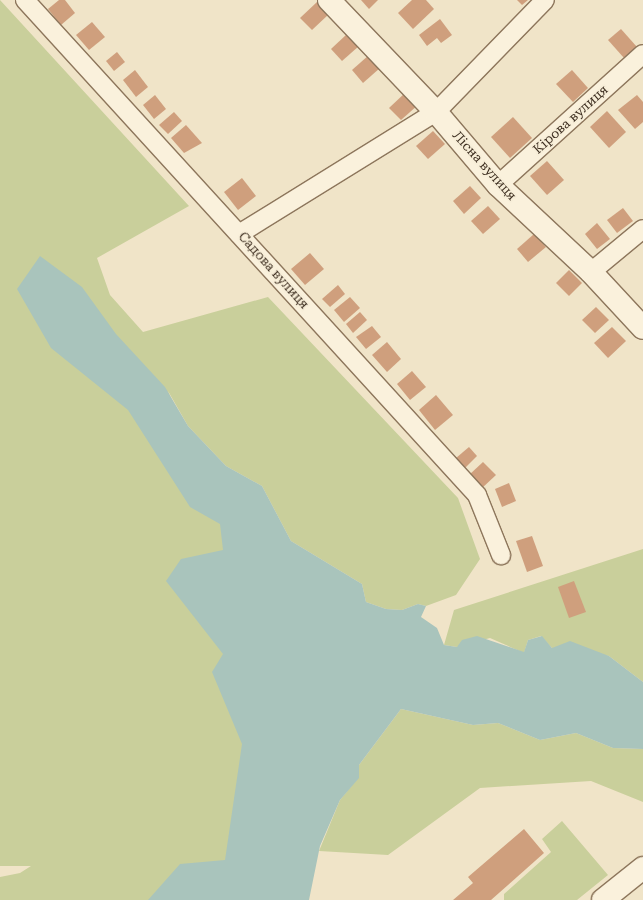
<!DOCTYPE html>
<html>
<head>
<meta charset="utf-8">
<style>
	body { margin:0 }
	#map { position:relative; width:643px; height:900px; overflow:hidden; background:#f0e4c8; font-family:"Roboto Serif",serif }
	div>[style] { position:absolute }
	.green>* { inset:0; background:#c9cf9b }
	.water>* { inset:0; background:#a9c4bc }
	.building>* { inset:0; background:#cf9f7d }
	.roads { filter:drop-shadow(1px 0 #8d765c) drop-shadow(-1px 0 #8d765c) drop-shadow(0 1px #8d765c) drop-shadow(0 -1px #8d765c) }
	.minor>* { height:18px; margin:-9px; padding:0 9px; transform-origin:9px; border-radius:9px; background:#faf1dc }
	.tertiary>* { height:22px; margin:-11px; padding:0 11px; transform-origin:11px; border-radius:11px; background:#faf1dc }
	span { translate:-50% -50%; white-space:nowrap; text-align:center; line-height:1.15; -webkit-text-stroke:3.5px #f7eed8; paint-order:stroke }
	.street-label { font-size:13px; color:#3d2e20 }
</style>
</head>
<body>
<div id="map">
	<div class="green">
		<div style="clip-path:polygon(0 0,189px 206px,97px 258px,110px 295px,143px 332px,268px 297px,458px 498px,480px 559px,456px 595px,426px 606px,418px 604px,402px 610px,386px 609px,366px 602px,362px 584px,291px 541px,262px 486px,226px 466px,188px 426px,168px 391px,199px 466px,259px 545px,248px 841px,195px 900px,0 900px,0 877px,20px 873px,31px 866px,0 866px)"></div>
		<div style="clip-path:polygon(643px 549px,643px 682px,609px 656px,552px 648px,541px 636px,528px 640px,524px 653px,490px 638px,457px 647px,444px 645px,454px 610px)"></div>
		<div style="clip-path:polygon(401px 709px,473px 725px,498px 723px,540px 740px,576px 733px,613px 748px,643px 749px,643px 802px,591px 781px,480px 788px,388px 855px,319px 851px,340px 800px,358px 778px,359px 765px)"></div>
		<div style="clip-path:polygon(562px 821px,608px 875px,577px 900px,504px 900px,504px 894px,551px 852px,542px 839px)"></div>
	</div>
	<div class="water">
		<div style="clip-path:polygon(40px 256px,82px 287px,116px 334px,165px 387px,188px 426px,226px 466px,262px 486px,291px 541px,362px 584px,366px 602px,386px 609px,402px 610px,418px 604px,426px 606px,421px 617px,437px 628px,444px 645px,457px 647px,462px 640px,477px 636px,524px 652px,528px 640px,542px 636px,552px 648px,570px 641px,609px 656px,643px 682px,643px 749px,613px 748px,576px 733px,540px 740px,498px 723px,473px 725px,401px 709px,359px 765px,359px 778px,340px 800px,320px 846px,309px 900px,148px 900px,180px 864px,225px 860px,242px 744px,212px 672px,223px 654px,166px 581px,181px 559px,223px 550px,220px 524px,190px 507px,128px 410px,51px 348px,17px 289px)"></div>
	</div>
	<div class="building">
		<div style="clip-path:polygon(59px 0,65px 0,75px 13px,61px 25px,48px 9px)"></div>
		<div style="clip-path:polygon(361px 0,378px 0,369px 9px)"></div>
		<div style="clip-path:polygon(412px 0,426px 0,434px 9px,413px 29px,398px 13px)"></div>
		<div style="clip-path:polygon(517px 0,528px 0,522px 5px)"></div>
		<div style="clip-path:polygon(317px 2px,329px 14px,312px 30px,300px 18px)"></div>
		<div style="clip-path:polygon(440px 19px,452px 35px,441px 43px,437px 38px,427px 46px,419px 35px)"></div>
		<div style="clip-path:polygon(92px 22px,105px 37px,89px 50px,76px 35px)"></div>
		<div style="clip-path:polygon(621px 29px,637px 47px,624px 58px,608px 40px)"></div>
		<div style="clip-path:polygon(347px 34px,359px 46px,342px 61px,331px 49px)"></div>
		<div style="clip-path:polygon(117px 52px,125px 62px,114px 71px,106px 61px)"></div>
		<div style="clip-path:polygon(369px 55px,380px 68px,363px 83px,352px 70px)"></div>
		<div style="clip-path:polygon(135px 70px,148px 87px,136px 97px,123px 80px)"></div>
		<div style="clip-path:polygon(572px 70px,588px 88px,573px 102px,556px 84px)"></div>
		<div style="clip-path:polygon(406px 92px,418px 105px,401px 120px,389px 108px)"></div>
		<div style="clip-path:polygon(155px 95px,166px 109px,154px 119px,143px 105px)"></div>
		<div style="clip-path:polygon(637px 95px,643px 102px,643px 122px,635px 129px,618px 110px)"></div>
		<div style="clip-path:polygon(607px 111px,626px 132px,609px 148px,590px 127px)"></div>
		<div style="clip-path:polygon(174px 112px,182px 121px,168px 134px,159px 125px)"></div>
		<div style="clip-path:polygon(513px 117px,532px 138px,510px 158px,491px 137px)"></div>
		<div style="clip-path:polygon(186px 125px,202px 143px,184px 153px,171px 138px)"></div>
		<div style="clip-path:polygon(433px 131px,445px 144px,428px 159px,416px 146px)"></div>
		<div style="clip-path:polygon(547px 161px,564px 180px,547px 195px,530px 176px)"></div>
		<div style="clip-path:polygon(242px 178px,256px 196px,238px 210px,224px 192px)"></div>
		<div style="clip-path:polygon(470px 186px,481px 198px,464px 214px,453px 201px)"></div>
		<div style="clip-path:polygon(488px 206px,500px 219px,483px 234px,471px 221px)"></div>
		<div style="clip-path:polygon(623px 208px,633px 221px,617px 233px,607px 220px)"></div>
		<div style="clip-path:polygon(597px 223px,610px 239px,597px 249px,585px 234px)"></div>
		<div style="clip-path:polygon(534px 234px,546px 247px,528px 262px,517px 249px)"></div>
		<div style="clip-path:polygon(310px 253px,324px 269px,305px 285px,291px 269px)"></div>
		<div style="clip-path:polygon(569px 270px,582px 283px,569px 296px,556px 283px)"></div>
		<div style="clip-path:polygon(338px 285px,345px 294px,330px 307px,322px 299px)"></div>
		<div style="clip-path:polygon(350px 297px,360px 308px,344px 322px,334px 310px)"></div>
		<div style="clip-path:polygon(596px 307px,609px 320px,595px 333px,582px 320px)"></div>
		<div style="clip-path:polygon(360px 312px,367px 320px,353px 333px,346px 324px)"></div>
		<div style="clip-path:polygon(372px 326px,381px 337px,366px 349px,356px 337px)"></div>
		<div style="clip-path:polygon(612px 327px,626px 341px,608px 358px,594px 343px)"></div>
		<div style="clip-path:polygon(387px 342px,401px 359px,387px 372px,372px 355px)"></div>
		<div style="clip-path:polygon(412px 371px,426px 387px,410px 400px,397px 384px)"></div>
		<div style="clip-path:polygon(436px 395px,453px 415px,435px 430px,419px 410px)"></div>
		<div style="clip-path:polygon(469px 447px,477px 456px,465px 468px,456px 458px)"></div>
		<div style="clip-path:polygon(483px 462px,496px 475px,481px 489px,469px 475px)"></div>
		<div style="clip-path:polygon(509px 483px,516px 501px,502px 507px,495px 489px)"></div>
		<div style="clip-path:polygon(532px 536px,543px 566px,527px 572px,516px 541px)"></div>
		<div style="clip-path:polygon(574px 581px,586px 612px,569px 618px,558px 587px)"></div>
		<div style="clip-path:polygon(524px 829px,544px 853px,491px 900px,453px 900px,473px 883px,468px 877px)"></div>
	</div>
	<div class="roads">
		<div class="minor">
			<div style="left:25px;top:0;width:670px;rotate:47.6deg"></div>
			<div style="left:477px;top:495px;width:65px;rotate:68.2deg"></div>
			<div style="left:498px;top:185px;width:195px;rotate:-42.1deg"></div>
			<div style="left:239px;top:234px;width:232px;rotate:-31.8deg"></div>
			<div style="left:436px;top:112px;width:156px;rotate:-45.8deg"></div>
			<div style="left:591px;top:272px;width:67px;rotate:-39.6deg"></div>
		</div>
		<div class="tertiary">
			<div style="left:329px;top:0;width:155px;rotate:46.3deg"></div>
			<div style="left:436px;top:112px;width:96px;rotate:49.7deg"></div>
			<div style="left:498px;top:185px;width:127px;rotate:43.1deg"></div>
			<div style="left:591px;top:272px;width:76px;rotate:47.1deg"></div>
			<div style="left:603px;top:900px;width:51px;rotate:-38.7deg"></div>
		</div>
	</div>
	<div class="street-label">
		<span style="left:571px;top:120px;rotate:-42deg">Кірова вулиця</span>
		<span style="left:484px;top:166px;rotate:48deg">Лісна вулиця</span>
		<span style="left:273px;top:271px;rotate:48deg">Садова вулиця</span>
	</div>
</div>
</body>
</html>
